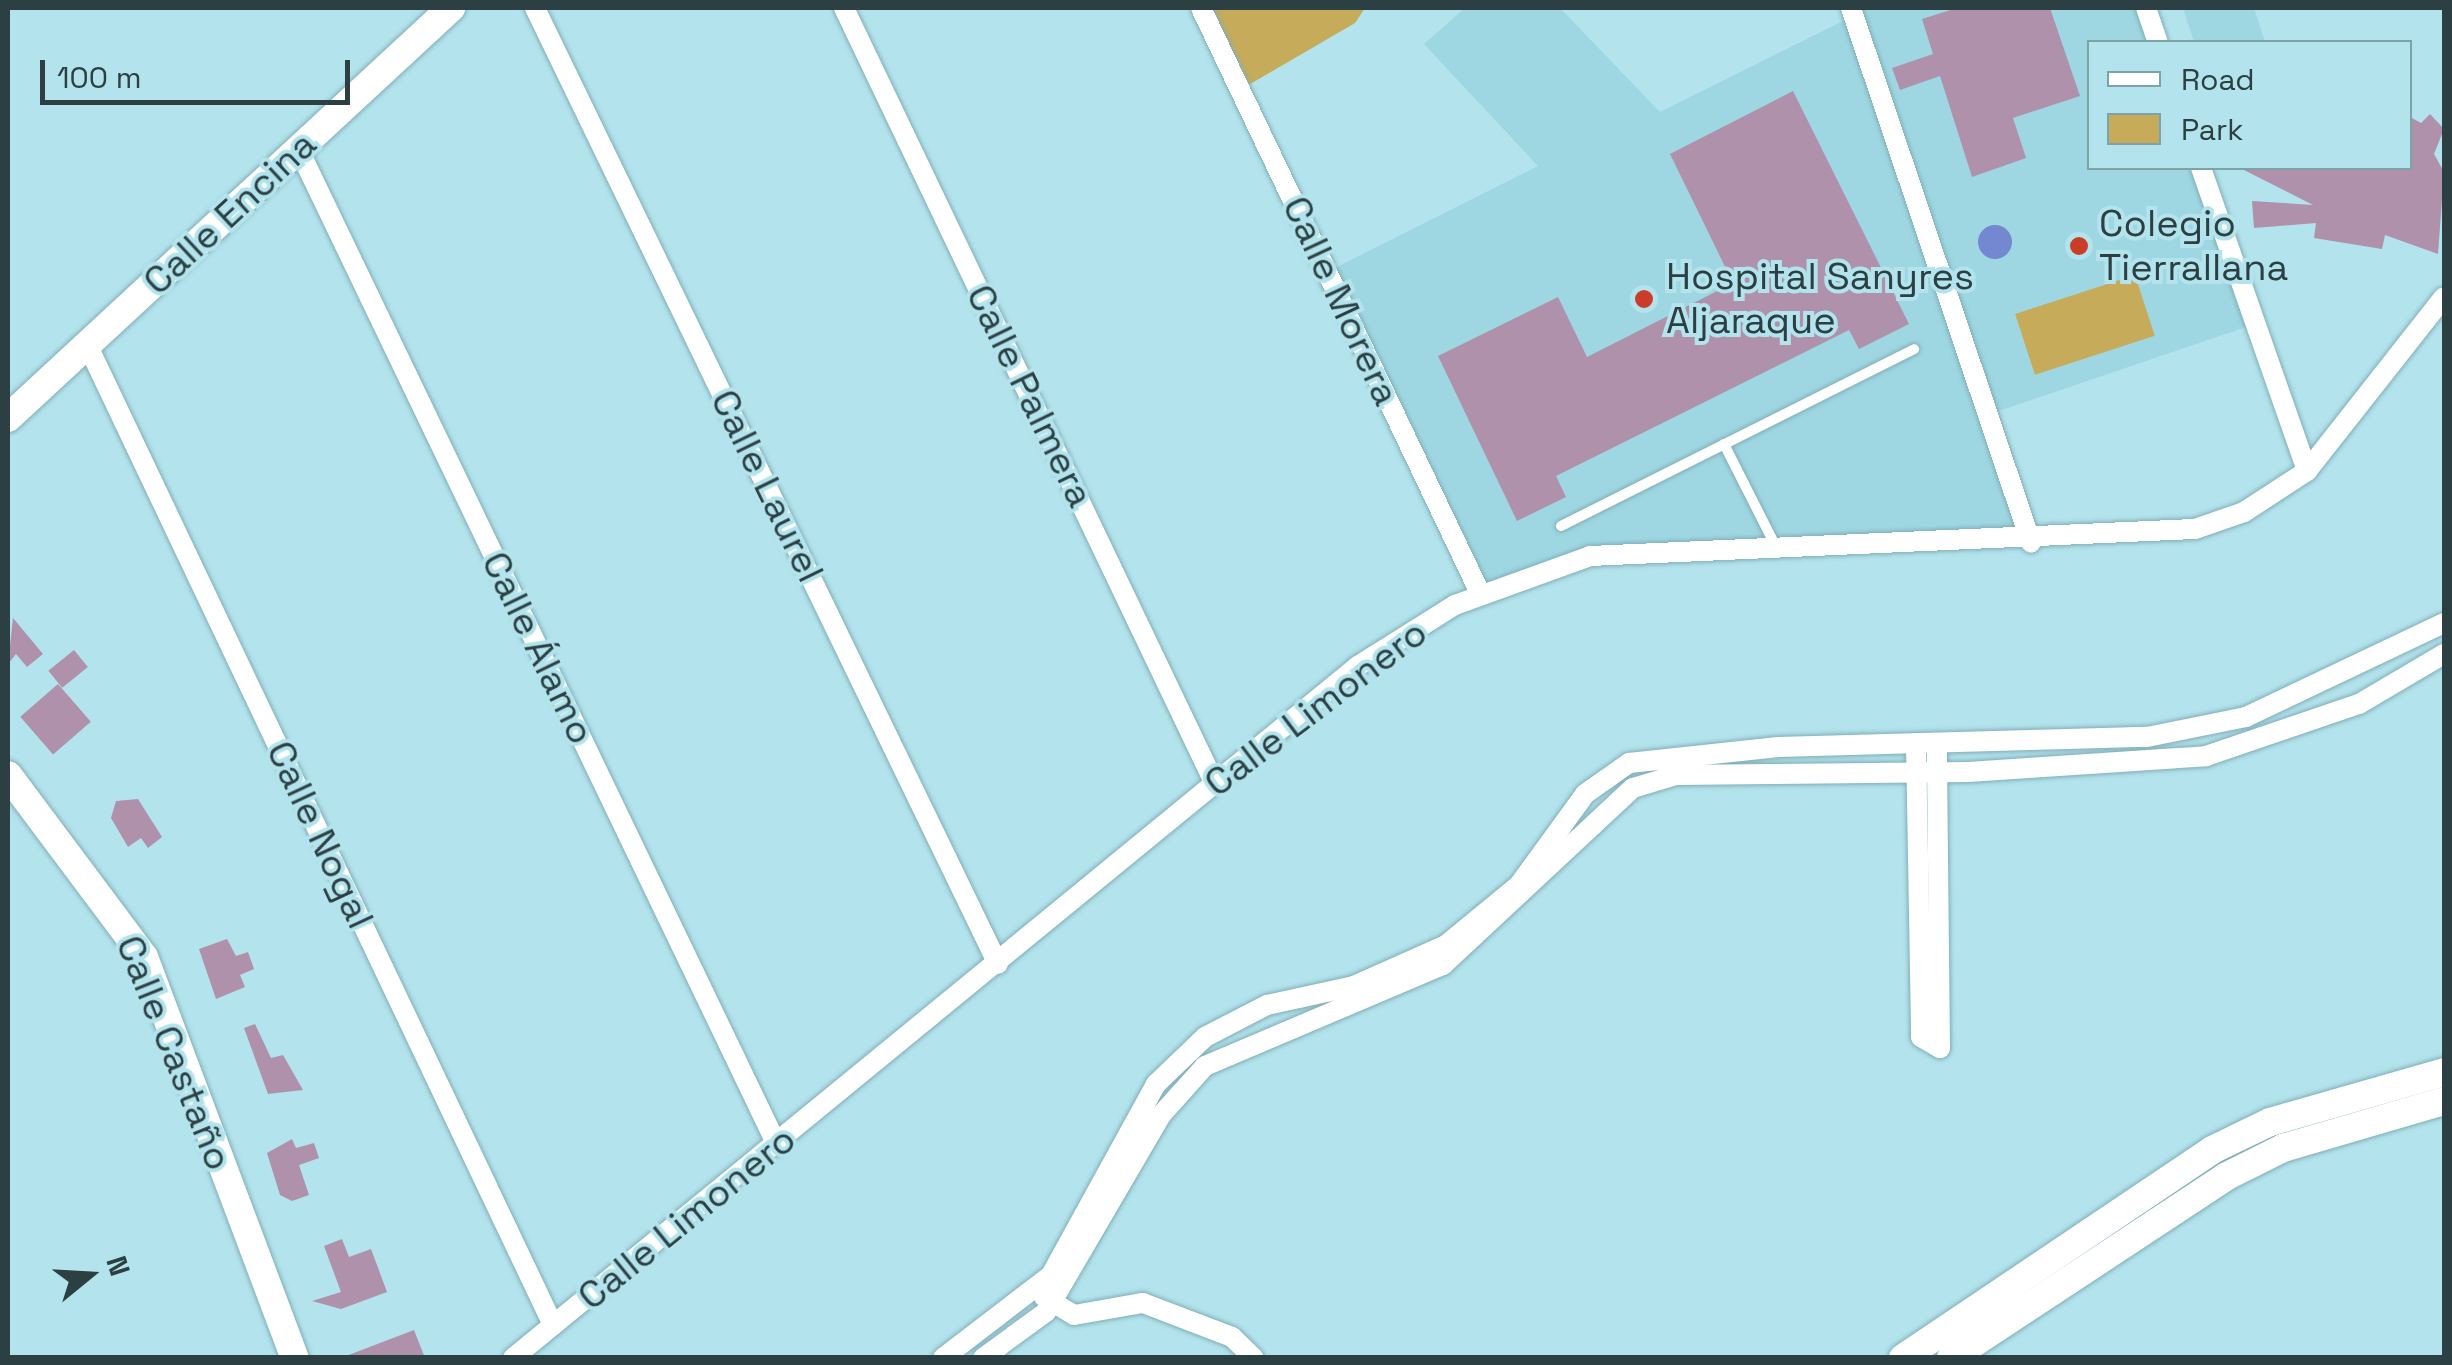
<!DOCTYPE html>
<html>
<head>
<meta charset="utf-8">
<style>
  body { margin:0 }
  #map { position:relative; width:2452px; height:1365px; overflow:hidden; background:#b3e3ec; font-family:"Space Grotesk",sans-serif }
  div>[style] { position:absolute }
  .built>* { inset:0; background:#9ed7e2 }
  .green>* { inset:0; background:#c6ab5a; transform-origin:0 0 }
  .water>* { inset:0; background:#7488d1 }
  .round { border-radius:50% }
  .building>* { inset:0; background:#af91ab; transform-origin:0 0 }
  .roads { filter:drop-shadow(0 0 2px #80aeb8) drop-shadow(0 0 2px #80aeb8) }
  .service>* { height:10px; margin:-5px; padding:0 5px; transform-origin:5px; border-radius:5px; background:#fff }
  .minor>* { height:20px; margin:-10px; padding:0 10px; transform-origin:10px; border-radius:10px; background:#fff }
  .tertiary>* { height:28px; margin:-14px; padding:0 14px; transform-origin:14px; border-radius:14px; background:#fff }
  .dots>* { width:28px; height:28px; translate:-50% -50%; box-sizing:border-box; border:5px solid #b3e3ec; border-radius:50% }
  span { translate:-50% -50%; white-space:nowrap; text-align:center; line-height:1.15; -webkit-text-stroke:8px #b3e3ec; paint-order:stroke }
  .street-label { font-size:38px; color:#2c4043 }
  .poi-label { font-size:38px; color:#2c4043 }
  .left { translate:0 -50%; text-align:left }
  .frame { position:absolute; inset:0; border:10px solid #2c4043; pointer-events:none }
  .legend { position:absolute; left:2087px; top:40px; width:325px; height:130px; box-sizing:border-box; background:#b3e3ec; border:2px solid #7da2a8; margin:0; padding:12px 18px; list-style:none; font-size:30px; color:#2c4043 }
  .legend li { display:flex; align-items:center; gap:20px; height:50px }
  .legend b { width:50px; border:2px solid #7da2a8 }
  .north { position:absolute; left:40px; top:1225px; width:100px; height:100px; -webkit-text-stroke:8px #b3e3ec; paint-order:stroke; rotate:72deg; font-size:28px; font-weight:700; line-height:40px; text-align:center; color:#2c4043 }
  .north::after { content:''; display:block; margin:auto; width:35px; height:45px; background:#2c4043; clip-path:polygon(50% 0,100% 100%,50% 72%,0 100%) }
  .scale { position:absolute; left:40px; top:60px; width:310px; height:45px; box-sizing:border-box; border:5px solid #2c4043; border-top:0; padding-left:12px; font-size:30px; line-height:35px; white-space:nowrap; color:#2c4043; -webkit-text-stroke:8px #b3e3ec; paint-order:stroke }
</style>
</head>
<body>
<div id="map">
  <div class="built">
    <i style="clip-path:polygon(1465px 8px,1560px 8px,1660px 112px,1853px 16px,1851px 8px,2146px 8px,2158px 42px,2090px 42px,2090px 168px,2201px 168px,2255px 324px,1987px 415px,2031px 543px,1590px 555px,1481px 595px,1327px 272px,1538px 166px,1424px 44px)"></i>
    <i style="clip-path:polygon(2183px 8px,2254px 8px,2265px 42px,2194px 42px)"></i>
  </div>
  <div class="green">
    <i style="clip-path:polygon(1201px 8px,1365px 8px,1355px 23px,1240px 90px)"></i>
    <i style="left:2135px;top:275px;width:64px;height:126px;rotate:72deg"></i>
  </div>
  <div class="water">
    <i class="round" style="left:1978px;top:225px;width:34px;height:34px"></i>
  </div>
  <div class="building">
    <i style="clip-path:polygon(1957px 8px,2050px 8px,2080px 96px,2013px 118px,2026px 158px,1972px 177px,1940px 76px,1900px 90px,1892px 68px,1933px 54px,1922px 19px)"></i>
    <i style="clip-path:polygon(1793px 91px,1909px 324px,1859px 349px,1849px 330px,1556px 476px,1566px 497px,1517px 521px,1438px 356px,1558px 297px,1587px 357px,1733px 283px,1670px 154px)"></i>
    <i style="clip-path:polygon(2430px 114px,2444px 129px,2434px 154px,2444px 172px,2438px 254px,2385px 235px,2382px 249px,2314px 238px,2316px 223px,2254px 228px,2252px 201px,2313px 205px,2240px 168px,2410px 168px,2410px 117px,2421px 123px)"></i>
    <i style="clip-path:polygon(13px 618px,43px 654px,27px 667px,16px 654px,8px 664px)"></i>
    <i style="left:74px;top:650px;width:22px;height:33px;rotate:51deg"></i>
    <i style="left:58px;top:684px;width:50px;height:50px;rotate:49deg"></i>
    <i style="clip-path:polygon(138px 799px,162px 837px,148px 848px,141px 838px,128px 847px,111px 818px,116px 801px)"></i>
    <i style="clip-path:polygon(227px 939px,236px 956px,248px 952px,254px 969px,240px 975px,245px 987px,216px 999px,199px 949px)"></i>
    <i style="clip-path:polygon(255px 1024px,271px 1058px,283px 1055px,303px 1090px,268px 1094px,244px 1028px)"></i>
    <i style="clip-path:polygon(292px 1139px,296px 1148px,314px 1143px,319px 1158px,299px 1165px,309px 1195px,292px 1201px,280px 1195px,267px 1153px)"></i>
    <i style="clip-path:polygon(342px 1239px,349px 1257px,371px 1249px,387px 1292px,341px 1309px,312px 1301px,341px 1292px,324px 1246px)"></i>
    <i style="clip-path:polygon(414px 1330px,425px 1358px,346px 1358px,346px 1356px)"></i>
  </div>
  <div class="roads">
    <div class="service">
      <i style="left:1724px;top:444px;width:113px;rotate:63.2deg"></i>
      <i style="left:1561px;top:526px;width:395px;rotate:-26.6deg"></i>
    </div>
    <div class="minor">
      <i style="left:535px;top:8px;width:1062px;rotate:64.16deg"></i>
      <i style="left:844px;top:8px;width:860px;rotate:64.45deg"></i>
      <i style="left:1201px;top:8px;width:650px;rotate:64.5deg"></i>
      <i style="left:1851px;top:8px;width:564px;rotate:71.4deg"></i>
      <i style="left:2146px;top:8px;width:36px;rotate:71deg"></i>
      <i style="left:299px;top:150px;width:1104px;rotate:64.34deg"></i>
      <i style="left:2201px;top:168px;width:321px;rotate:70.7deg"></i>
      <i style="left:87px;top:344px;width:1086px;rotate:64.59deg"></i>
      <i style="left:1916px;top:743px;width:294px;rotate:89deg"></i>
      <i style="left:1921px;top:1037px;width:22px;rotate:30deg"></i>
      <i style="left:1940px;top:1048px;width:305px;rotate:-90.6deg"></i>
      <i style="left:1044px;top:1297px;width:35px;rotate:31deg"></i>
      <i style="left:1074px;top:1315px;width:70px;rotate:-9.9deg"></i>
      <i style="left:1143px;top:1303px;width:95px;rotate:20.9deg"></i>
      <i style="left:1232px;top:1337px;width:30px;rotate:44deg"></i>
      <i style="left:513px;top:1358px;width:1092px;rotate:-39.32deg"></i>
      <i style="left:1358px;top:666px;width:115px;rotate:-32.2deg"></i>
      <i style="left:1455px;top:605px;width:144px;rotate:-19.9deg"></i>
      <i style="left:1590px;top:556px;width:606px;rotate:-2.56deg"></i>
      <i style="left:2195px;top:529px;width:52px;rotate:-19.1deg"></i>
      <i style="left:2244px;top:512px;width:75px;rotate:-33.1deg"></i>
      <i style="left:2307px;top:471px;width:221px;rotate:-51.8deg"></i>
      <i style="left:943px;top:1358px;width:136px;rotate:-37.5deg"></i>
      <i style="left:1051px;top:1275px;width:218px;rotate:-61.2deg"></i>
      <i style="left:1156px;top:1084px;width:68px;rotate:-43.8deg"></i>
      <i style="left:1205px;top:1037px;width:70px;rotate:-27.3deg"></i>
      <i style="left:1267px;top:1005px;width:89px;rotate:-12.3deg"></i>
      <i style="left:1354px;top:986px;width:101px;rotate:-24deg"></i>
      <i style="left:1446px;top:945px;width:94px;rotate:-39.4deg"></i>
      <i style="left:1519px;top:885px;width:112px;rotate:-54deg"></i>
      <i style="left:1585px;top:794px;width:54px;rotate:-35.2deg"></i>
      <i style="left:1629px;top:763px;width:150px;rotate:-6.1deg"></i>
      <i style="left:1778px;top:747px;width:369px;rotate:-1.6deg"></i>
      <i style="left:2147px;top:737px;width:101px;rotate:-11.4deg"></i>
      <i style="left:2246px;top:717px;width:219px;rotate:-25.4deg"></i>
      <i style="left:983px;top:1358px;width:78px;rotate:-36.1deg"></i>
      <i style="left:1046px;top:1312px;width:228px;rotate:-59.7deg"></i>
      <i style="left:1161px;top:1115px;width:66px;rotate:-48.1deg"></i>
      <i style="left:1205px;top:1066px;width:259px;rotate:-23deg"></i>
      <i style="left:1443px;top:965px;width:260px;rotate:-43deg"></i>
      <i style="left:1633px;top:788px;width:45px;rotate:-16.8deg"></i>
      <i style="left:1676px;top:775px;width:292px;rotate:-0.6deg"></i>
      <i style="left:1968px;top:772px;width:239px;rotate:-3.8deg"></i>
      <i style="left:2206px;top:756px;width:162px;rotate:-18.8deg"></i>
      <i style="left:2359px;top:704px;width:99px;rotate:-30.5deg"></i>
    </div>
    <div class="tertiary">
      <i style="left:8px;top:418px;width:604px;rotate:-42.78deg"></i>
      <i style="left:8px;top:775px;width:227px;rotate:53.2deg"></i>
      <i style="left:144px;top:957px;width:428px;rotate:69.4deg"></i>
      <i style="left:1903px;top:1358px;width:372px;rotate:-33.9deg"></i>
      <i style="left:2212px;top:1150px;width:64px;rotate:-25.8deg"></i>
      <i style="left:2270px;top:1122px;width:181px;rotate:-16deg"></i>
      <i style="left:1951px;top:1358px;width:328px;rotate:-33.4deg"></i>
      <i style="left:2225px;top:1177px;width:65px;rotate:-26.6deg"></i>
      <i style="left:2283px;top:1148px;width:168px;rotate:-16.3deg"></i>
    </div>
  </div>
  <div class="dots">
    <i style="left:2079px;top:246px;background:#ca3e29"></i>
    <i style="left:1644px;top:299px;background:#ca3e29"></i>
  </div>
  <div class="street-label">
    <span style="left:230px;top:213px;rotate:-43deg">Calle Encina</span>
    <span style="left:1341px;top:301px;rotate:65deg">Calle Morera</span>
    <span style="left:1030px;top:396px;rotate:64deg">Calle Palmera</span>
    <span style="left:767px;top:486px;rotate:64deg">Calle Laurel</span>
    <span style="left:538px;top:648px;rotate:64deg">Calle Álamo</span>
    <span style="left:1316px;top:708px;rotate:-37deg">Calle Limonero</span>
    <span style="left:320px;top:835px;rotate:65deg">Calle Nogal</span>
    <span style="left:174px;top:1053px;rotate:68deg">Calle Castaño</span>
    <span style="left:687px;top:1218px;rotate:-39deg">Calle Limonero</span>
  </div>
  <div class="poi-label">
    <span class="left" style="left:2099px;top:246px">Colegio<br>Tierrallana</span>
    <span class="left" style="left:1666px;top:299px">Hospital Sanyres<br>Aljaraque</span>
  </div>
  <div class="frame"></div>
  <ul class="legend">
  <li><b style="height:12px;background:#fff"></b>Road</li>
  <li><b style="height:28px;background:#c6ab5a"></b>Park</li>
  </ul>
  <div class="north">N</div>
  <div class="scale">100 m</div>
</div>
</body>
</html>
